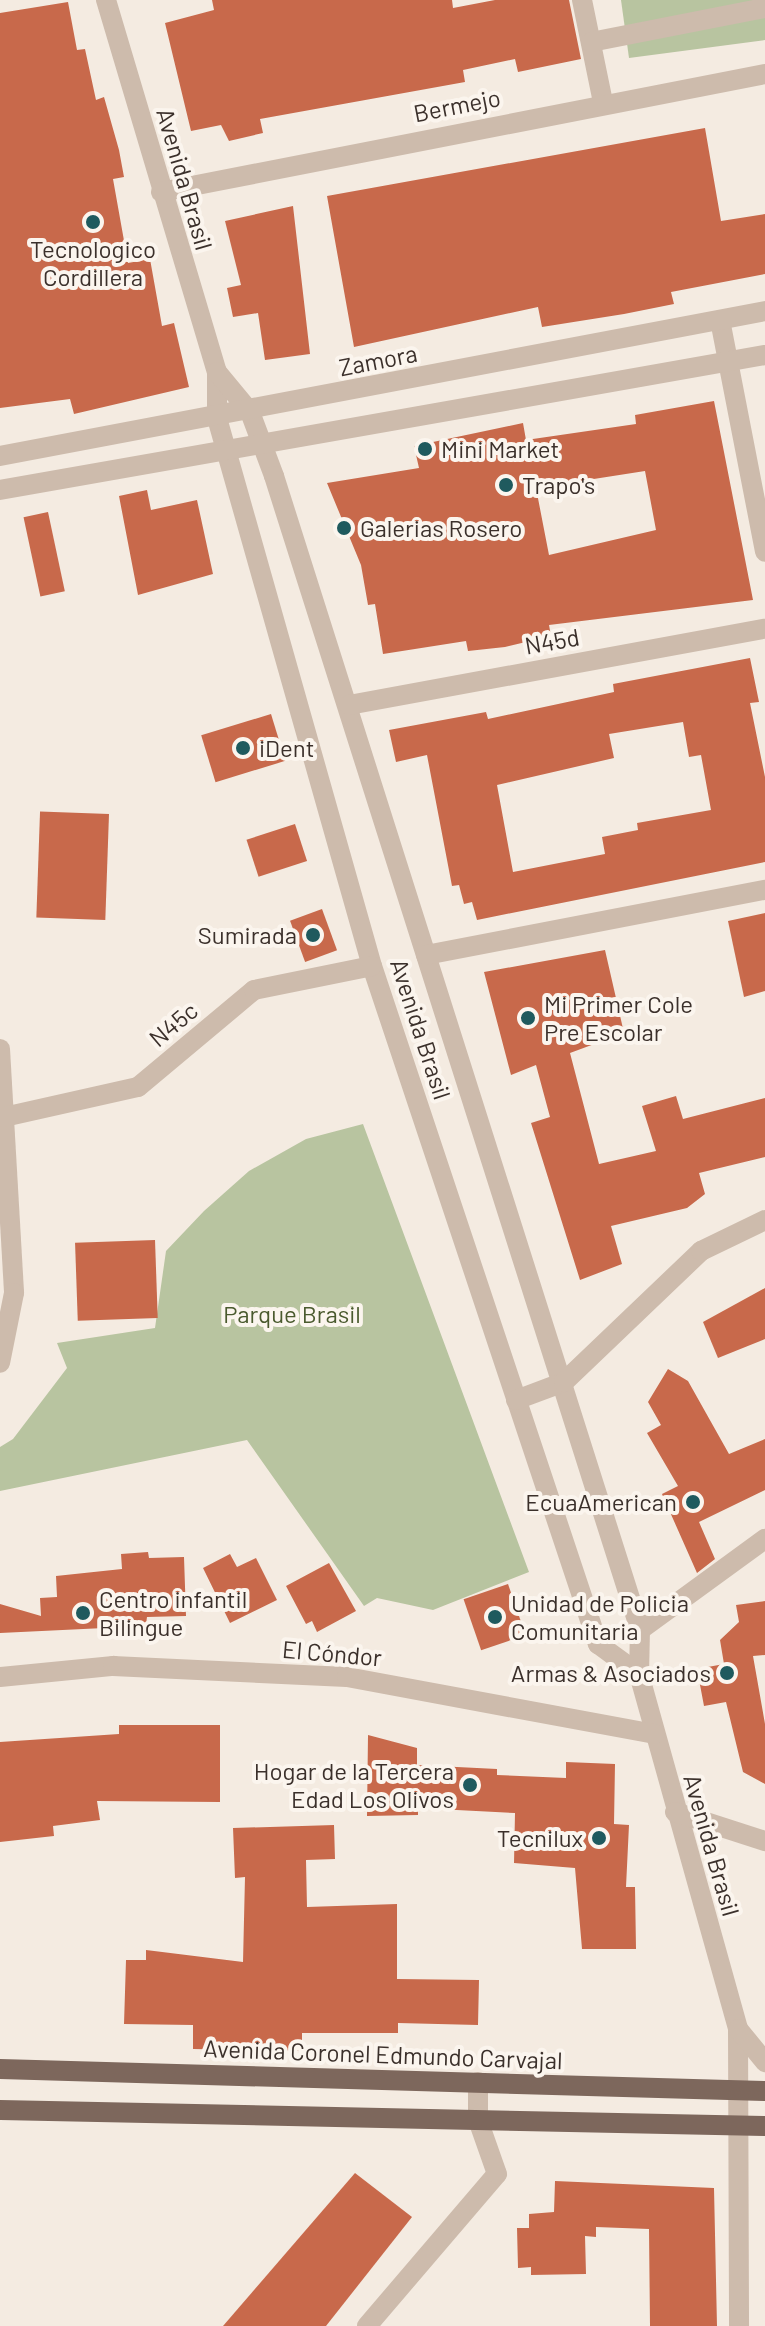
<!DOCTYPE html>
<html>
<head>
<meta charset="utf-8">
<style>
  body { margin:0 }
  #map { position:relative; width:765px; height:2326px; overflow:hidden; background:#f4ebe1; font-family:Barlow,sans-serif }
  div>[style] { position:absolute }
  .green>* { inset:0; background:#b8c4a0 }
  .building>* { inset:0; background:#c8694b; transform-origin:0 0 }
  .minor>* { height:20px; margin:-10px; padding:0 10px; transform-origin:10px; border-radius:10px; background:#cdbbac }
  .major>* { height:20px; margin:-10px; padding:0 10px; transform-origin:10px; border-radius:10px; background:#7d675c }
  .dots>* { width:22px; height:22px; translate:-50% -50%; box-sizing:border-box; border:4px solid #fbf5ee; border-radius:50% }
  span { translate:-50% -50%; white-space:nowrap; text-align:center; line-height:1.15; -webkit-text-stroke:8px #fbf5ee; paint-order:stroke }
  .street-label { font-size:24px; color:#3b302b }
  .poi-label { font-size:24px; color:#3b302b }
  .left { translate:0 -50%; text-align:left }
  .right { translate:-100% -50%; text-align:right }
  .park-label { font-size:24px; color:#4a5a2e }
</style>
</head>
<body>
<div id="map">
  <div class="green">
    <i style="clip-path:polygon(621px 0,765px 0,765px 40px,629px 58px)"></i>
    <i style="clip-path:polygon(363px 1124px,529px 1572px,433px 1610px,377px 1598px,364px 1606px,247px 1440px,0 1491px,0 1447px,13px 1439px,67px 1368px,57px 1343px,155px 1328px,166px 1251px,204px 1211px,249px 1171px,306px 1139px)"></i>
  </div>
  <div class="building">
    <i style="clip-path:polygon(212px 0,452px 0,453px 8px,495px 0,569px 0,581px 59px,518px 72px,515px 59px,463px 70px,465px 82px,260px 119px,263px 133px,229px 141px,221px 125px,191px 131px,165px 23px,214px 10px)"></i>
    <i style="clip-path:polygon(68px 2px,77px 50px,85px 49px,96px 100px,104px 97px,119px 150px,124px 177px,113px 179px,128px 263px,150px 259px,162px 326px,174px 323px,189px 387px,74px 414px,70px 399px,0 408px,0 13px)"></i>
    <i style="clip-path:polygon(705px 128px,721px 221px,765px 214px,765px 274px,671px 292px,674px 304px,624px 314px,542px 327px,538px 307px,354px 347px,327px 196px)"></i>
    <i style="clip-path:polygon(293px 206px,310px 354px,265px 360px,258px 313px,233px 317px,227px 288px,241px 285px,225px 221px)"></i>
    <i style="clip-path:polygon(evenodd,714px 401px,753px 600px,549px 625px,551px 636px,505px 647px,468px 651px,466px 641px,383px 654px,375px 604px,368px 605px,361px 565px,327px 483px,419px 468px,414px 446px,523px 423px,526px 440px,636px 424px,635px 415px,714px 401px,645px 471px,656px 530px,549px 555px,536px 488px,645px 471px)"></i>
    <i style="clip-path:polygon(147px 490px,151px 510px,197px 500px,213px 574px,138px 595px,119px 496px)"></i>
    <i style="left:48px;top:512px;width:81px;height:25px;rotate:78deg"></i>
    <i style="clip-path:polygon(evenodd,750px 658px,759px 702px,750px 703px,765px 777px,765px 862px,477px 920px,472px 902px,464px 904px,459px 885px,452px 886px,427px 755px,396px 762px,389px 730px,486px 712px,488px 719px,614px 692px,613px 684px,750px 658px,683px 722px,689px 757px,701px 755px,711px 810px,637px 823px,638px 830px,602px 837px,605px 854px,513px 872px,497px 785px,614px 758px,609px 734px,683px 722px)"></i>
    <i style="left:271px;top:714px;width:49px;height:73px;rotate:73deg"></i>
    <i style="left:109px;top:814px;width:106px;height:69px;rotate:92deg"></i>
    <i style="left:295px;top:824px;width:39px;height:51px;rotate:72deg"></i>
    <i style="left:322px;top:909px;width:44px;height:34px;rotate:70deg"></i>
    <i style="clip-path:polygon(765px 913px,765px 991px,744px 997px,728px 921px)"></i>
    <i style="clip-path:polygon(605px 950px,624px 1033px,570px 1053px,599px 1164px,656px 1151px,642px 1106px,676px 1096px,683px 1119px,765px 1098px,765px 1157px,699px 1173px,705px 1194px,687px 1208px,611px 1226px,622px 1264px,580px 1280px,531px 1123px,550px 1117px,536px 1065px,511px 1075px,484px 972px)"></i>
    <i style="left:155px;top:1240px;width:78px;height:80px;rotate:88deg"></i>
    <i style="clip-path:polygon(765px 1288px,765px 1339px,718px 1358px,703px 1322px)"></i>
    <i style="clip-path:polygon(668px 1369px,688px 1381px,729px 1454px,765px 1439px,765px 1490px,699px 1522px,715px 1559px,697px 1573px,662px 1494px,678px 1486px,647px 1433px,661px 1425px,648px 1402px)"></i>
    <i style="clip-path:polygon(148px 1552px,149px 1558px,184px 1557px,186px 1616px,147px 1617px,146px 1624px,125px 1627px,0 1633px,0 1604px,41px 1616px,40px 1598px,57px 1597px,56px 1576px,122px 1569px,121px 1554px)"></i>
    <i style="clip-path:polygon(230px 1554px,237px 1567px,256px 1558px,277px 1600px,230px 1623px,203px 1568px)"></i>
    <i style="clip-path:polygon(329px 1563px,356px 1611px,317px 1632px,312px 1621px,306px 1624px,286px 1586px)"></i>
    <i style="left:508px;top:1584px;width:54px;height:47px;rotate:71deg"></i>
    <i style="clip-path:polygon(765px 1601px,765px 1655px,753px 1656px,765px 1724px,765px 1784px,743px 1772px,726px 1702px,704px 1706px,697px 1669px,724px 1664px,720px 1640px,739px 1622px,736px 1605px)"></i>
    <i style="clip-path:polygon(119px 1725px,220px 1725px,220px 1802px,97px 1801px,100px 1820px,53px 1826px,54px 1836px,0 1842px,0 1742px,119px 1734px)"></i>
    <i style="clip-path:polygon(368px 1735px,417px 1748px,417px 1765px,497px 1769px,497px 1775px,566px 1778px,566px 1762px,615px 1764px,614px 1824px,629px 1825px,626px 1887px,635px 1887px,636px 1949px,582px 1949px,575px 1868px,514px 1863px,515px 1813px,418px 1808px,418px 1815px,367px 1816px)"></i>
    <i style="clip-path:polygon(334px 1825px,335px 1859px,306px 1860px,307px 1907px,397px 1904px,397px 1979px,479px 1980px,478px 2025px,398px 2023px,398px 2033px,302px 2033px,302px 2051px,193px 2049px,193px 2025px,124px 2024px,126px 1960px,146px 1960px,146px 1950px,243px 1962px,245px 1877px,235px 1878px,233px 1828px)"></i>
    <i style="clip-path:polygon(355px 2173px,412px 2217px,326px 2326px,223px 2326px)"></i>
    <i style="clip-path:polygon(555px 2181px,714px 2188px,717px 2326px,650px 2326px,649px 2229px,596px 2227px,596px 2237px,585px 2236px,586px 2274px,531px 2275px,531px 2267px,518px 2268px,517px 2228px,529px 2228px,529px 2214px,554px 2212px)"></i>
  </div>
  <div class="minor">
    <i style="left:106px;top:0;width:388px;rotate:73.4deg"></i>
    <i style="left:217px;top:372px;width:46px;rotate:90deg"></i>
    <i style="left:217px;top:418px;width:569px;rotate:74.21deg"></i>
    <i style="left:372px;top:966px;width:715px;rotate:71.57deg"></i>
    <i style="left:598px;top:1644px;width:51px;rotate:36.2deg"></i>
    <i style="left:582px;top:0;width:104px;rotate:78.4deg"></i>
    <i style="left:591px;top:42px;width:177px;rotate:-11.1deg"></i>
    <i style="left:161px;top:192px;width:615px;rotate:-11.05deg"></i>
    <i style="left:720px;top:320px;width:236px;rotate:79deg"></i>
    <i style="left:217px;top:372px;width:52px;rotate:50.5deg"></i>
    <i style="left:250px;top:412px;width:68px;rotate:69.4deg"></i>
    <i style="left:274px;top:476px;width:1211px;rotate:72.4deg"></i>
    <i style="left:640px;top:1630px;width:44px;rotate:91.3deg"></i>
    <i style="left:639px;top:1674px;width:369px;rotate:74.4deg"></i>
    <i style="left:738px;top:2029px;width:297px;rotate:89.8deg"></i>
    <i style="left:0;top:456px;width:779px;rotate:-10.73deg"></i>
    <i style="left:0;top:490px;width:777px;rotate:-10.01deg"></i>
    <i style="left:349px;top:705px;width:423px;rotate:-10.4deg"></i>
    <i style="left:426px;top:955px;width:345px;rotate:-10.9deg"></i>
    <i style="left:0;top:1049px;width:244px;rotate:86.7deg"></i>
    <i style="left:14px;top:1293px;width:71px;rotate:101.3deg"></i>
    <i style="left:4px;top:1117px;width:137px;rotate:-12.6deg"></i>
    <i style="left:138px;top:1087px;width:151px;rotate:-39.9deg"></i>
    <i style="left:254px;top:990px;width:120px;rotate:-11.5deg"></i>
    <i style="left:516px;top:1400px;width:51px;rotate:-20.6deg"></i>
    <i style="left:564px;top:1382px;width:190px;rotate:-43.7deg"></i>
    <i style="left:701px;top:1251px;width:71px;rotate:-25.8deg"></i>
    <i style="left:640px;top:1630px;width:155px;rotate:-36.1deg"></i>
    <i style="left:0;top:1677px;width:114px;rotate:-5.6deg"></i>
    <i style="left:113px;top:1666px;width:234px;rotate:2.7deg"></i>
    <i style="left:347px;top:1677px;width:313px;rotate:10.5deg"></i>
    <i style="left:675px;top:1812px;width:95px;rotate:17.9deg"></i>
    <i style="left:738px;top:2029px;width:43px;rotate:50.7deg"></i>
    <i style="left:367px;top:2326px;width:200px;rotate:-49.5deg"></i>
    <i style="left:497px;top:2174px;width:57px;rotate:-109.4deg"></i>
    <i style="left:478px;top:2120px;width:38px;rotate:-90deg"></i>
  </div>
  <div class="major">
    <i style="left:0;top:2069px;width:765px;rotate:1.65deg"></i>
    <i style="left:0;top:2110px;width:765px;rotate:1.2deg"></i>
  </div>
  <div class="dots">
    <i style="left:93px;top:222px;background:#1f5a5e"></i>
    <i style="left:425px;top:449px;background:#1f5a5e"></i>
    <i style="left:506px;top:485px;background:#1f5a5e"></i>
    <i style="left:344px;top:528px;background:#1f5a5e"></i>
    <i style="left:243px;top:748px;background:#1f5a5e"></i>
    <i style="left:313px;top:935px;background:#1f5a5e"></i>
    <i style="left:528px;top:1018px;background:#1f5a5e"></i>
    <i style="left:693px;top:1502px;background:#1f5a5e"></i>
    <i style="left:83px;top:1613px;background:#1f5a5e"></i>
    <i style="left:495px;top:1617px;background:#1f5a5e"></i>
    <i style="left:727px;top:1673px;background:#1f5a5e"></i>
    <i style="left:470px;top:1785px;background:#1f5a5e"></i>
    <i style="left:599px;top:1838px;background:#1f5a5e"></i>
  </div>
  <div class="street-label">
    <span style="left:457px;top:105px;rotate:-11deg">Bermejo</span>
    <span style="left:185px;top:179px;rotate:74deg">Avenida Brasil</span>
    <span style="left:378px;top:360px;rotate:-11deg">Zamora</span>
    <span style="left:552px;top:641px;rotate:-10deg">N45d</span>
    <span style="left:173px;top:1024px;rotate:-40deg">N45c</span>
    <span style="left:421px;top:1029px;rotate:72deg">Avenida Brasil</span>
    <span style="left:332px;top:1653px;rotate:5deg">El Cóndor</span>
    <span style="left:712px;top:1845px;rotate:74deg">Avenida Brasil</span>
    <span style="left:383px;top:2054px;rotate:2deg">Avenida Coronel Edmundo Carvajal</span>
  </div>
  <div class="poi-label">
    <span style="left:93px;top:263px">Tecnologico<br>Cordillera</span>
    <span class="left" style="left:441px;top:449px">Mini Market</span>
    <span class="left" style="left:522px;top:485px">Trapo's</span>
    <span class="left" style="left:360px;top:528px">Galerias Rosero</span>
    <span class="left" style="left:259px;top:748px">iDent</span>
    <span class="right" style="left:297px;top:935px">Sumirada</span>
    <span class="left" style="left:544px;top:1018px">Mi Primer Cole<br>Pre Escolar</span>
    <span class="right" style="left:677px;top:1502px">EcuaAmerican</span>
    <span class="left" style="left:99px;top:1613px">Centro infantil<br>Bilingue</span>
    <span class="left" style="left:511px;top:1617px">Unidad de Policia<br>Comunitaria</span>
    <span class="right" style="left:711px;top:1673px">Armas &amp; Asociados</span>
    <span class="right" style="left:454px;top:1785px">Hogar de la Tercera<br>Edad Los Olivos</span>
    <span class="right" style="left:583px;top:1838px">Tecnilux</span>
  </div>
  <div class="park-label">
    <span style="left:292px;top:1314px">Parque Brasil</span>
  </div>
</div>
</body>
</html>
